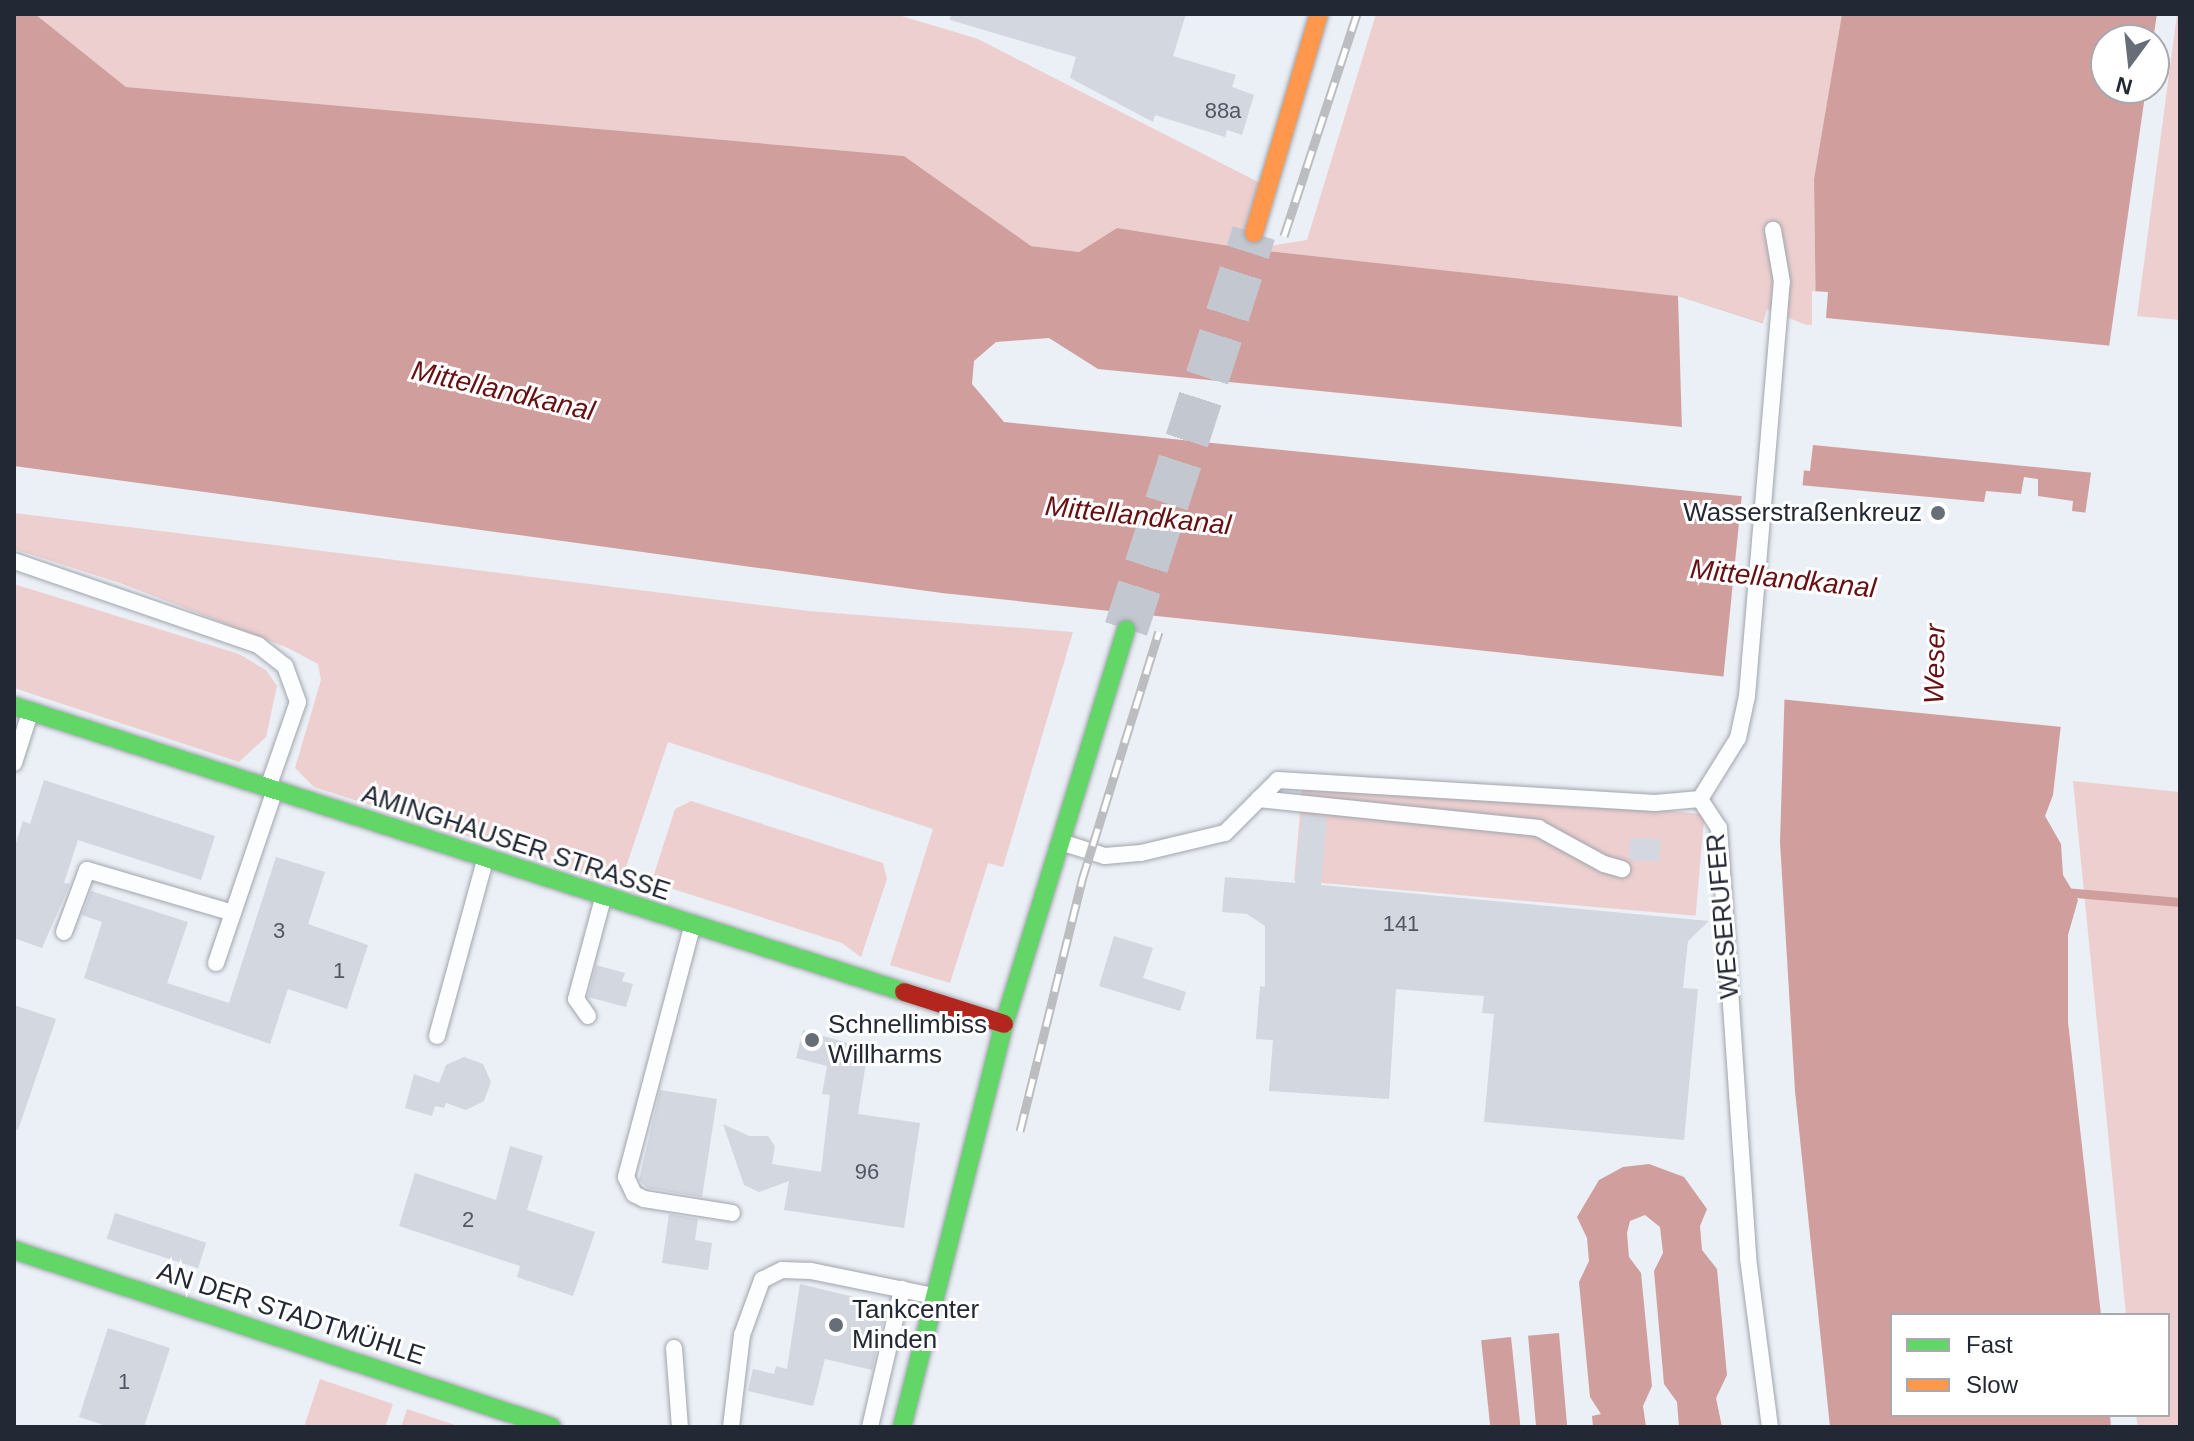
<!DOCTYPE html>
<html>
<head>
<meta charset="utf-8">
<style>
  body { margin:0 }
  #map { position:relative; width:2194px; height:1441px; overflow:hidden; background:#ebeff6; font-family:Helvetica,sans-serif }
  div>[style] { position:absolute }
  .green>* { inset:0; background:#edcfcf; transform-origin:0 0 }
  .water>* { inset:0; background:#d09e9c; transform-origin:0 0 }
  .pier>* { inset:0; background:#ebeff6 }
  .stream>* { height:9px; margin:-4.5px; padding:0 4.5px; transform-origin:4.5px; border-radius:4.5px; background:#d09e9c }
  .building>* { inset:0; background:#d2d7e0; transform-origin:0 0 }
  .secondary-tunnel>* { height:44px; margin-top:-22px; transform-origin:0; background:repeating-linear-gradient(90deg,#c3c7cf 0 44px,transparent 0 66px) }
  .roads { filter:drop-shadow(0 0 2px #a1a5ad) drop-shadow(0 0 2px #a1a5ad) }
  .lane>* { height:16px; margin:-8px; padding:0 8px; transform-origin:8px; border-radius:8px; background:#fcfdfe }
  .fast>* { height:18px; margin:-9px; padding:0 9px; transform-origin:9px; border-radius:9px; background:#63d668 }
  .slow>* { height:18px; margin:-9px; padding:0 9px; transform-origin:9px; border-radius:9px; background:#ff974d }
  .jam>* { height:18px; margin:-9px; padding:0 9px; transform-origin:9px; border-radius:9px; background:#b3261e }
  .rail>* { height:9px; margin-top:-4.5px; transform-origin:0; background:repeating-linear-gradient(90deg,#fff 0 18px,#bbbdc0 0 36px); box-sizing:border-box; border-block:2px solid #bbbdc0 }
  .dots>* { width:22px; height:22px; translate:-50% -50%; box-sizing:border-box; border:4px solid #fff; border-radius:50% }
  span { translate:-50% -50%; white-space:nowrap; text-align:center; line-height:1.15; -webkit-text-stroke:6px #fff; paint-order:stroke }
  .number-label { font-size:22px; color:#525863 }
  .number-label span { -webkit-text-stroke-width:0 }
  .poi-label { font-size:26px; color:#222834 }
  .right { translate:-100% -50%; text-align:right }
  .left { translate:0 -50%; text-align:left }
  .street-label { font-size:26px; color:#222834 }
  .water-label { font-size:28px; color:#680f12; font-style:italic }
  .frame { position:absolute; inset:0; border:16px solid #222834; pointer-events:none }
  .legend { position:absolute; left:1890px; top:1313px; width:280px; height:104px; box-sizing:border-box; background:#fff; border:2px solid #a7a9ae; margin:0; padding:10px 14px; list-style:none; font-size:24px; color:#222834 }
  .legend li { display:flex; align-items:center; gap:16px; height:40px }
  .legend b { width:40px; border:2px solid #a7a9ae }
  .north { position:absolute; left:2090px; top:24px; width:80px; height:80px; box-sizing:border-box; background:#fff; border:2px solid #a7a9ae; border-radius:50%; rotate:195deg; font-size:22px; font-weight:700; line-height:32px; text-align:center; color:#222834 }
  .north::after { content:''; display:block; margin:auto; width:28px; height:36px; background:#686e78; clip-path:polygon(50% 0,100% 100%,50% 72%,0 100%) }
</style>
</head>
<body>
<div id="map">
  <div class="green">
    <i style="clip-path:polygon(35px 14px,895px 14px,978px 39px,1268px 187px,1250px 249px,1307px 240px,1376px 14px,1842px 14px,1814px 179px,1816px 329px,1767px 309px,1763px 323px,1678px 296px,1249px 249px,1117px 228px,1079px 252px,1031px 246px,904px 156px,126px 87px)"></i>
    <i style="clip-path:polygon(2177px 14px,2180px 14px,2180px 320px,2137px 316px)"></i>
    <i style="clip-path:polygon(14px 513px,809px 611px,1073px 632px,1003px 867px,988px 863px,950px 983px,890px 965px,933px 829px,668px 742px,620px 885px,314px 787px,295px 768px,321px 680px,318px 664px,288px 648px,120px 583px,14px 549px)"></i>
    <i style="clip-path:polygon(14px 584px,239px 654px,266px 670px,277px 686px,266px 737px,239px 762px,14px 688px)"></i>
    <i style="left:1303px;top:779px;width:403px;height:102px;rotate:5deg"></i>
    <i style="clip-path:polygon(2073px 781px,2180px 792px,2180px 1427px,2138px 1427px,2136px 1415px,2168px 1415px,2168px 1315px,2126px 1315px)"></i>
    <i style="clip-path:polygon(691px 801px,883px 863px,887px 879px,861px 957px,842px 943px,670px 888px,660px 894px,649px 890px,675px 809px)"></i>
    <i style="clip-path:polygon(320px 1379px,393px 1404px,385px 1427px,304px 1427px)"></i>
    <i style="clip-path:polygon(407px 1409px,461px 1427px,401px 1427px)"></i>
  </div>
  <div class="water">
    <i style="clip-path:polygon(evenodd,14px 14px,35px 14px,126px 87px,904px 156px,1031px 246px,1079px 252px,1117px 228px,1249px 249px,1678px 296px,1763px 323px,1816px 328px,1814px 179px,1842px 14px,2157px 14px,2153px 40px,2106px 40px,2106px 88px,2146px 88px,2083px 529px,2053px 795px,2045px 816px,2061px 844px,2063px 875px,2078px 900px,2068px 935px,2068px 1022px,2101px 1315px,1892px 1315px,1892px 1415px,2110px 1415px,2111px 1427px,1830px 1427px,1795px 1091px,1780px 842px,1785px 683px,942px 593px,14px 466px,14px 14px,1049px 338px,1098px 369px,1682px 427px,1744px 420px,1808px 427px,1801px 502px,1004px 422px,972px 384px,974px 361px,996px 342px,1049px 338px)"></i>
    <i style="clip-path:polygon(1649px 1164px,1684px 1177px,1707px 1209px,1700px 1226px,1702px 1250px,1717px 1269px,1727px 1375px,1716px 1398px,1722px 1427px,1679px 1427px,1677px 1402px,1664px 1384px,1654px 1271px,1663px 1253px,1660px 1227px,1645px 1215px,1630px 1221px,1627px 1233px,1629px 1257px,1641px 1273px,1652px 1386px,1643px 1406px,1646px 1427px,1593px 1427px,1592px 1416px,1601px 1414px,1590px 1397px,1579px 1282px,1589px 1261px,1587px 1238px,1577px 1217px,1599px 1180px,1623px 1167px)"></i>
    <i style="left:1559px;top:1333px;width:94px;height:31px;rotate:85deg"></i>
    <i style="left:1511px;top:1337px;width:90px;height:30px;rotate:84deg"></i>
  </div>
  <div class="pier">
    <i style="clip-path:polygon(1812px 291px,1828px 292px,1826px 318px,2113px 346px,2112px 355px,2180px 362px,2180px 468px,2097px 459px,2095px 473px,1813px 445px,1810px 471px,1800px 470px,1803px 430px,1744px 424px,1682px 431px,1678px 296px,1762px 323px,1812px 325px)"></i>
    <i style="clip-path:polygon(2024px 477px,2038px 479px,2038px 496px,2073px 501px,2072px 511px,2089px 513px,2087px 526px,2180px 535px,2180px 726px,2063px 714px,2062px 727px,1779px 699px,1781px 687px,1723px 681px,1742px 493px,1798px 498px,1799px 485px,1984px 502px,1986px 491px,2021px 494px)"></i>
  </div>
  <div class="stream">
    <i style="left:2064px;top:892px;width:116px;rotate:4.9deg"></i>
  </div>
  <div class="building">
    <i style="clip-path:polygon(951px 14px,1186px 14px,1173px 56px,1236px 75px,1232px 87px,1254px 95px,1242px 135px,1227px 130px,1225px 137px,1155px 115px,1153px 122px,1070px 78px,1076px 57px,950px 20px)"></i>
    <i style="clip-path:polygon(44px 780px,215px 836px,201px 880px,78px 840px,64px 883px,70px 884px,42px 948px,14px 938px,14px 849px,23px 821px,30px 824px)"></i>
    <i style="clip-path:polygon(1302px 815px,1327px 817px,1321px 885px,1709px 921px,1688px 941px,1683px 988px,1698px 989px,1684px 1140px,1484px 1122px,1494px 1014px,1482px 1013px,1484px 996px,1396px 989px,1389px 1099px,1269px 1091px,1273px 1040px,1256px 1039px,1260px 986px,1265px 987px,1265px 926px,1247px 914px,1222px 912px,1225px 877px,1295px 883px)"></i>
    <i style="left:1630px;top:838px;width:30px;height:22px;rotate:2deg"></i>
    <i style="clip-path:polygon(276px 857px,325px 872px,308px 924px,368px 945px,347px 1009px,288px 989px,270px 1044px,84px 978px,102px 922px,82px 915px,91px 891px,188px 922px,167px 983px,229px 1003px)"></i>
    <i style="clip-path:polygon(1114px 936px,1153px 948px,1143px 978px,1186px 992px,1180px 1011px,1099px 986px)"></i>
    <i style="clip-path:polygon(596px 965px,625px 973px,622px 981px,633px 984px,626px 1007px,588px 997px)"></i>
    <i style="clip-path:polygon(14px 1005px,56px 1019px,18px 1130px,14px 1129px)"></i>
    <i style="clip-path:polygon(803px 1030px,868px 1049px,858px 1114px,920px 1123px,904px 1228px,784px 1210px,789px 1181px,759px 1192px,744px 1185px,723px 1124px,749px 1136px,768px 1136px,775px 1146px,772px 1164px,821px 1172px,830px 1095px,822px 1094px,827px 1066px,796px 1058px)"></i>
    <i style="clip-path:polygon(464px 1057px,483px 1064px,491px 1082px,484px 1101px,466px 1110px,446px 1103px,444px 1108px,435px 1106px,432px 1116px,405px 1108px,414px 1074px,439px 1083px,446px 1065px)"></i>
    <i style="clip-path:polygon(660px 1090px,717px 1099px,702px 1197px,647px 1188px,639px 1180px)"></i>
    <i style="clip-path:polygon(510px 1146px,543px 1156px,527px 1210px,595px 1232px,573px 1296px,517px 1277px,520px 1266px,399px 1226px,415px 1173px,496px 1200px)"></i>
    <i style="left:115px;top:1213px;width:96px;height:27px;rotate:18deg"></i>
    <i style="clip-path:polygon(669px 1214px,698px 1219px,695px 1240px,712px 1243px,708px 1270px,662px 1263px)"></i>
    <i style="clip-path:polygon(800px 1284px,887px 1305px,872px 1370px,825px 1359px,813px 1406px,748px 1391px,753px 1369px,774px 1374px,776px 1366px,787px 1369px)"></i>
    <i style="clip-path:polygon(108px 1328px,170px 1348px,144px 1427px,109px 1427px,79px 1417px)"></i>
  </div>
  <div class="secondary-tunnel">
    <i style="left:1126px;top:629px;width:416px;rotate:-72.1deg"></i>
  </div>
  <div class="roads">
    <div class="lane">
      <i style="left:14px;top:561px;width:258px;rotate:19deg"></i>
      <i style="left:258px;top:645px;width:34px;rotate:38deg"></i>
      <i style="left:285px;top:666px;width:38px;rotate:70deg"></i>
      <i style="left:298px;top:702px;width:88px;rotate:109.3deg"></i>
      <i style="left:14px;top:763px;width:52px;rotate:-72.3deg"></i>
      <i style="left:1259px;top:799px;width:281px;rotate:5.9deg"></i>
      <i style="left:1538px;top:828px;width:75px;rotate:28.6deg"></i>
      <i style="left:1604px;top:864px;width:19px;rotate:16deg"></i>
      <i style="left:1700px;top:799px;width:35px;rotate:57deg"></i>
      <i style="left:1719px;top:828px;width:431px;rotate:86.1deg"></i>
      <i style="left:1748px;top:1258px;width:170px;rotate:82.6deg"></i>
      <i style="left:1700px;top:799px;width:72px;rotate:-58.1deg"></i>
      <i style="left:1738px;top:738px;width:43px;rotate:-77.9deg"></i>
      <i style="left:1747px;top:696px;width:415px;rotate:-85.2deg"></i>
      <i style="left:1782px;top:282px;width:53px;rotate:-99.8deg"></i>
      <i style="left:1064px;top:843px;width:43px;rotate:17.6deg"></i>
      <i style="left:1105px;top:856px;width:36px;rotate:-5deg"></i>
      <i style="left:1141px;top:853px;width:86px;rotate:-13.4deg"></i>
      <i style="left:1225px;top:833px;width:75px;rotate:-45deg"></i>
      <i style="left:1278px;top:780px;width:378px;rotate:3.5deg"></i>
      <i style="left:1655px;top:803px;width:45px;rotate:-5.1deg"></i>
      <i style="left:692px;top:927px;width:259px;rotate:104.8deg"></i>
      <i style="left:626px;top:1177px;width:19px;rotate:65deg"></i>
      <i style="left:634px;top:1194px;width:11px;rotate:27deg"></i>
      <i style="left:644px;top:1199px;width:89px;rotate:9deg"></i>
      <i style="left:64px;top:932px;width:66px;rotate:-69.6deg"></i>
      <i style="left:87px;top:870px;width:152px;rotate:16.4deg"></i>
      <i style="left:216px;top:963px;width:180px;rotate:-71.2deg"></i>
      <i style="left:588px;top:1016px;width:21px;rotate:-125deg"></i>
      <i style="left:576px;top:999px;width:105px;rotate:-75deg"></i>
      <i style="left:437px;top:1036px;width:182px;rotate:-74.7deg"></i>
      <i style="left:674px;top:1348px;width:79px;rotate:85.7deg"></i>
      <i style="left:731px;top:1427px;width:93px;rotate:-83.2deg"></i>
      <i style="left:742px;top:1335px;width:59px;rotate:-70deg"></i>
      <i style="left:762px;top:1280px;width:22px;rotate:-27deg"></i>
      <i style="left:782px;top:1270px;width:29px;rotate:2deg"></i>
      <i style="left:811px;top:1271px;width:126px;rotate:11.5deg"></i>
      <i style="left:870px;top:1427px;width:142px;rotate:-76.9deg"></i>
    </div>
    <div class="fast">
      <i style="left:14px;top:706px;width:935px;rotate:17.81deg"></i>
      <i style="left:14px;top:1250px;width:566px;rotate:18.21deg"></i>
      <i style="left:902px;top:1427px;width:416px;rotate:-75.8deg"></i>
      <i style="left:1004px;top:1024px;width:413px;rotate:-72.8deg"></i>
    </div>
    <div class="slow">
      <i style="left:1254px;top:233px;width:228px;rotate:-73.5deg"></i>
    </div>
    <div class="jam">
      <i style="left:904px;top:992px;width:105px;rotate:17.7deg"></i>
    </div>
  </div>
  <div class="rail">
    <i style="left:1284px;top:236px;width:234px;rotate:-71.8deg"></i>
    <i style="left:1020px;top:1131px;width:259px;rotate:-76.1deg"></i>
    <i style="left:1082px;top:880px;width:260px;rotate:-72.8deg"></i>
  </div>
  <div class="dots">
    <i style="left:1938px;top:513px;background:#686e78"></i>
    <i style="left:812px;top:1040px;background:#686e78"></i>
    <i style="left:836px;top:1325px;background:#686e78"></i>
  </div>
  <div class="number-label">
    <span style="left:1223px;top:111px">88a</span>
    <span style="left:1401px;top:924px">141</span>
    <span style="left:279px;top:931px">3</span>
    <span style="left:339px;top:971px">1</span>
    <span style="left:867px;top:1172px">96</span>
    <span style="left:468px;top:1220px">2</span>
    <span style="left:124px;top:1382px">1</span>
  </div>
  <div class="poi-label">
    <span class="right" style="left:1922px;top:513px">Wasserstraßenkreuz</span>
    <span class="left" style="left:828px;top:1040px">Schnellimbiss<br>Willharms</span>
    <span class="left" style="left:852px;top:1325px">Tankcenter<br>Minden</span>
  </div>
  <div class="street-label">
    <span style="left:516px;top:843px;rotate:18deg">AMINGHAUSER STRASSE</span>
    <span style="left:1723px;top:916px;rotate:-95deg">WESERUFER</span>
    <span style="left:291px;top:1314px;rotate:18deg">AN DER STADTMÜHLE</span>
  </div>
  <div class="water-label">
    <span style="left:503px;top:391px;rotate:13deg">Mittellandkanal</span>
    <span style="left:1138px;top:516px;rotate:6deg">Mittellandkanal</span>
    <span style="left:1783px;top:579px;rotate:6deg">Mittellandkanal</span>
    <span style="left:1935px;top:664px;rotate:-89deg">Weser</span>
  </div>
  <div class="frame"></div>
  <ul class="legend">
  <li><b style="height:10px;background:#63d668"></b>Fast</li>
  <li><b style="height:10px;background:#ff974d"></b>Slow</li>
  </ul>
  <div class="north">N</div>
</div>
</body>
</html>
